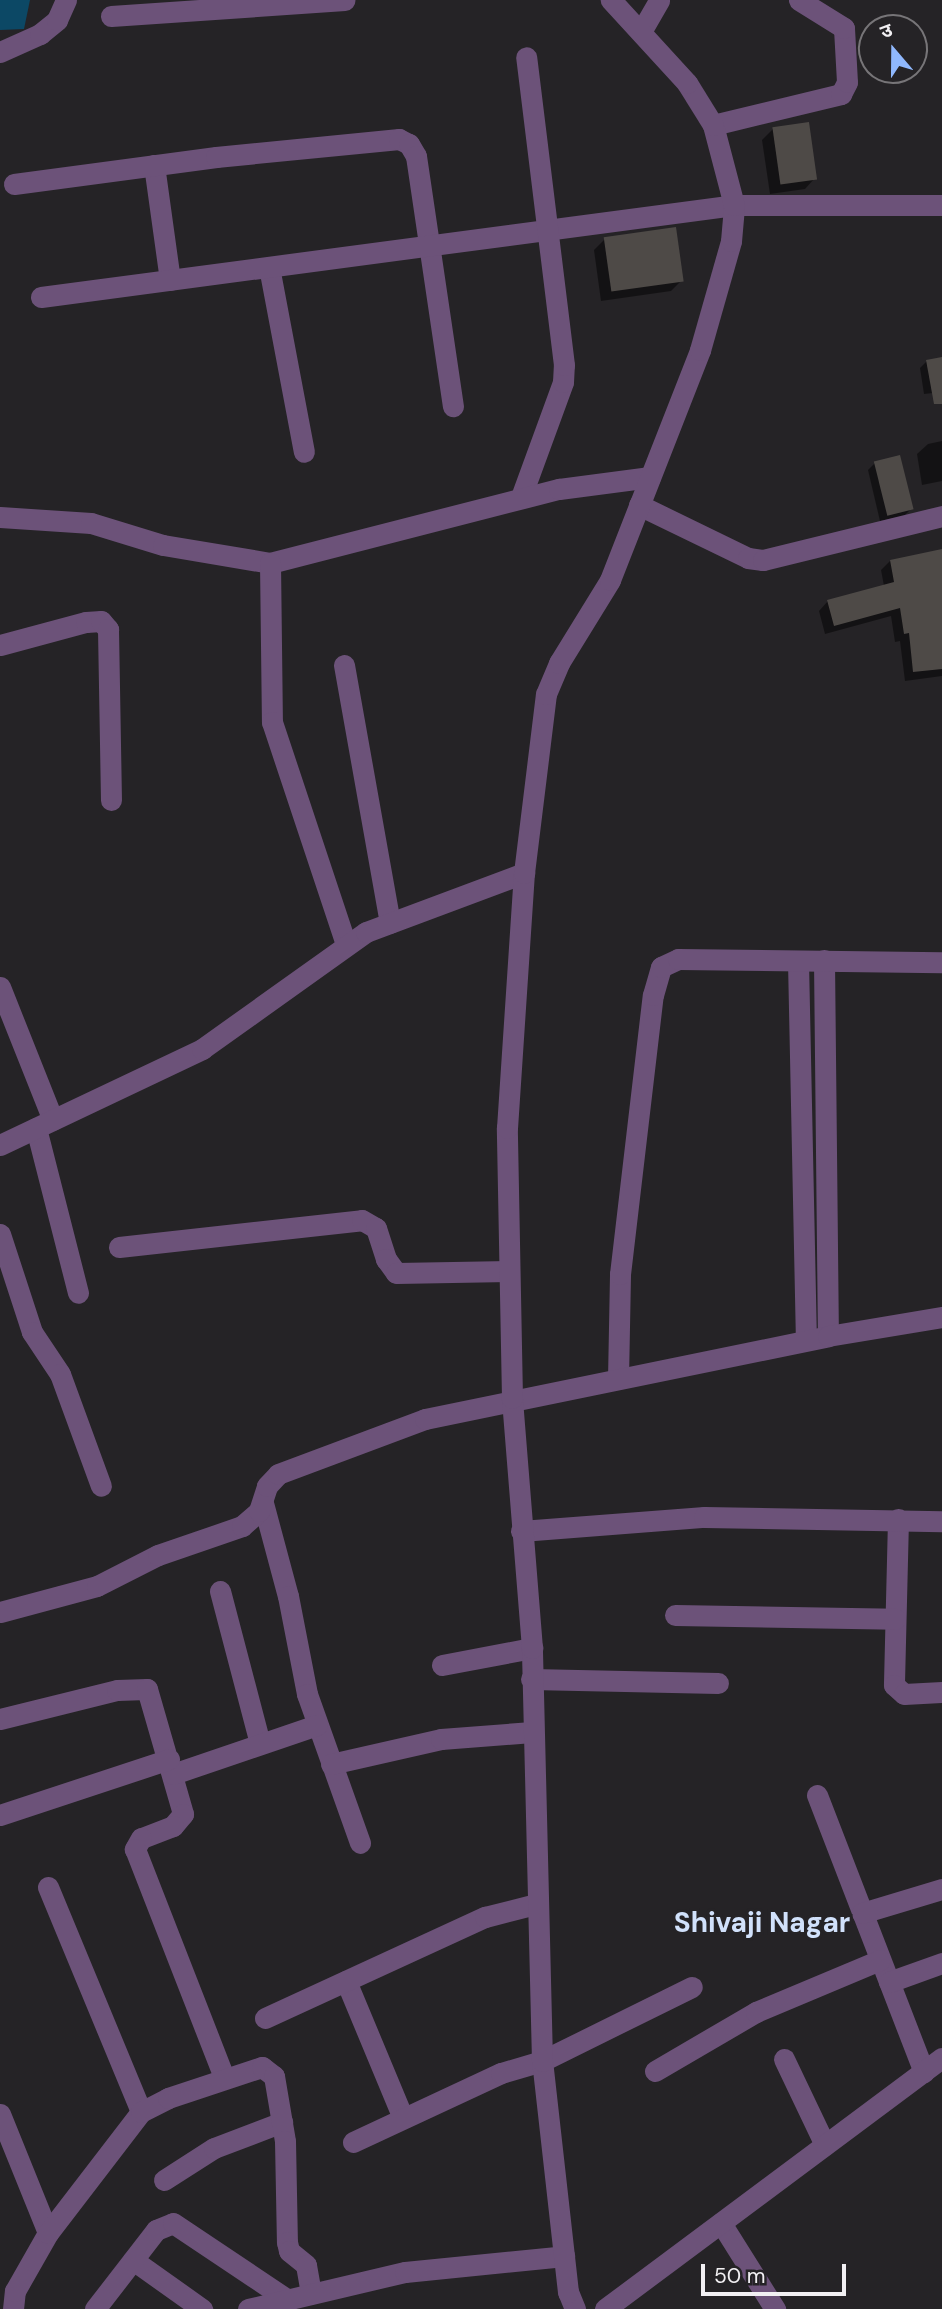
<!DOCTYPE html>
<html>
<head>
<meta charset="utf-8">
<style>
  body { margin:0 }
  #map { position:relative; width:942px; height:2309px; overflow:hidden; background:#252326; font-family:"DM Sans","Noto Sans Devanagari",sans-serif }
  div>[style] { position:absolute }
  .water>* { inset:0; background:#0c4865 }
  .shadow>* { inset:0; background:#0007 }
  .building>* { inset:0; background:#4e4a47; transform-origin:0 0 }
  .minor>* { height:21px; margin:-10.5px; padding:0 10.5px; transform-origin:10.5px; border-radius:10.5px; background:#6c5279 }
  span { translate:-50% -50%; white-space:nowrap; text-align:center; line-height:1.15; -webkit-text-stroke:6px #252326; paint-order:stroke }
  .district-label { font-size:28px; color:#d1e1fb; font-weight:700 }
  .north { position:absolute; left:858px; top:14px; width:70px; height:70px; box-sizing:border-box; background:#252326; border:2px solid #777578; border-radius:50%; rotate:340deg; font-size:19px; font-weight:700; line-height:28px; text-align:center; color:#f2f0f3 }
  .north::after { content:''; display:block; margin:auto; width:24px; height:32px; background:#90b8fd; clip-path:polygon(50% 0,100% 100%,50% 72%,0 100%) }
  .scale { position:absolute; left:701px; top:2264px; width:145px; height:32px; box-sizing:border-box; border:4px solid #f2f0f3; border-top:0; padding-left:9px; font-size:21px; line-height:24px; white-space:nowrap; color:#f2f0f3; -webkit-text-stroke:5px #252326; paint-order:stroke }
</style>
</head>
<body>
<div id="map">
  <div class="water">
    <i style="clip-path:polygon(0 0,30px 0,24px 29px,0 30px)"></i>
  </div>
  <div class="shadow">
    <i style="clip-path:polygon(773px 129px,815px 178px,805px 189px,770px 194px,762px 140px)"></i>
    <i style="clip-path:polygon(605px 239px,682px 280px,671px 291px,601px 301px,594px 250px)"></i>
    <i style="clip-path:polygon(942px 359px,942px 392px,924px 394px,920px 368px,927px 361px)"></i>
    <i style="clip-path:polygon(942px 441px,942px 481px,922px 485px,917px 454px,928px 444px)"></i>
    <i style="clip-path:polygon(875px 463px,911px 509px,904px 516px,880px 521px,868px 470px)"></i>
    <i style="clip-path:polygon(942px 551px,942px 676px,905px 681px,900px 641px,895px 642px,891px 616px,825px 634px,819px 611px,828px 601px,884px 586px,881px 570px,890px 561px)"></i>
  </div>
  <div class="building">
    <i style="left:809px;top:122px;width:58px;height:37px;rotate:82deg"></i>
    <i style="left:676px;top:227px;width:55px;height:73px;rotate:82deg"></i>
    <i style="clip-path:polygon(942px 357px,942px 404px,934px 404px,926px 360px)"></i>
    <i style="left:900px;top:455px;width:56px;height:27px;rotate:76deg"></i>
    <i style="clip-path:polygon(942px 549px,942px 669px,913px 672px,909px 633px,904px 634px,900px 608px,834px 626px,827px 600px,894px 582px,890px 560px)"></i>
  </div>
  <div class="minor">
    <i style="left:111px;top:16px;width:234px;rotate:-3.9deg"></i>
    <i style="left:642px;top:30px;width:34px;rotate:-60deg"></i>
    <i style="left:0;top:52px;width:44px;rotate:-24.2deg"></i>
    <i style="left:40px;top:34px;width:22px;rotate:-39deg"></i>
    <i style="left:57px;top:20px;width:22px;rotate:-66deg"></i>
    <i style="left:713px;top:125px;width:132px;rotate:-13.6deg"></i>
    <i style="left:841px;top:94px;width:13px;rotate:-63deg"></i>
    <i style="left:847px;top:82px;width:54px;rotate:-93.2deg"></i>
    <i style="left:844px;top:28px;width:53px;rotate:-148.1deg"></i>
    <i style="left:154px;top:165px;width:116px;rotate:82.1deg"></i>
    <i style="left:14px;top:184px;width:204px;rotate:-7.6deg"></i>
    <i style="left:216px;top:157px;width:184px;rotate:-5.6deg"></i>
    <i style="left:399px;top:139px;width:11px;rotate:27deg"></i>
    <i style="left:409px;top:144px;width:14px;rotate:60deg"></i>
    <i style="left:416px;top:156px;width:253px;rotate:81.6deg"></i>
    <i style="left:269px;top:267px;width:188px;rotate:79.3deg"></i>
    <i style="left:41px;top:297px;width:699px;rotate:-7.56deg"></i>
    <i style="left:734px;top:205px;width:208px"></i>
    <i style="left:521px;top:497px;width:122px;rotate:-69.9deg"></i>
    <i style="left:563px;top:382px;width:17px;rotate:-87deg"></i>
    <i style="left:564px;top:365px;width:310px;rotate:-97deg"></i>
    <i style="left:639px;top:505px;width:121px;rotate:25.9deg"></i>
    <i style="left:748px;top:558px;width:15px;rotate:8deg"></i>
    <i style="left:763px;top:560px;width:184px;rotate:-13.8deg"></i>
    <i style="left:0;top:517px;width:91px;rotate:3.8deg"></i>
    <i style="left:91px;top:523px;width:75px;rotate:17deg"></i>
    <i style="left:163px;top:545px;width:109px;rotate:9.5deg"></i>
    <i style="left:270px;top:563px;width:298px;rotate:-14.4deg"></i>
    <i style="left:559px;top:489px;width:92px;rotate:-7.5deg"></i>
    <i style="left:270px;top:563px;width:159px;rotate:89.3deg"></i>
    <i style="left:272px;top:722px;width:234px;rotate:71.6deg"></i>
    <i style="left:0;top:645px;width:89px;rotate:-15deg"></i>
    <i style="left:86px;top:622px;width:15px;rotate:-4deg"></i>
    <i style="left:101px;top:621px;width:11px;rotate:49deg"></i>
    <i style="left:108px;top:629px;width:171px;rotate:89deg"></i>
    <i style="left:344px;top:665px;width:262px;rotate:79.9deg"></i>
    <i style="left:824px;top:960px;width:376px;rotate:89.4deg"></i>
    <i style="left:798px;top:961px;width:379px;rotate:88.8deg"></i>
    <i style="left:0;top:987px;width:143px;rotate:68.3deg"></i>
    <i style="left:36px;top:1128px;width:170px;rotate:75.7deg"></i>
    <i style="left:0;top:1145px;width:224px;rotate:-25.4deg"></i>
    <i style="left:202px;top:1049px;width:201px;rotate:-35.5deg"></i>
    <i style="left:366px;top:932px;width:169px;rotate:-20.5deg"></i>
    <i style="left:0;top:1234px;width:103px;rotate:71.9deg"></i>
    <i style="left:32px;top:1332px;width:50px;rotate:56.3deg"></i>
    <i style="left:60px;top:1374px;width:119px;rotate:69.9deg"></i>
    <i style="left:119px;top:1247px;width:244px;rotate:-6.3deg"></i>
    <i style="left:362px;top:1220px;width:16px;rotate:30deg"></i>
    <i style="left:376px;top:1228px;width:33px;rotate:72deg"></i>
    <i style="left:386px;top:1259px;width:17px;rotate:54deg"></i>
    <i style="left:396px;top:1273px;width:113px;rotate:-1deg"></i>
    <i style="left:618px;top:1379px;width:105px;rotate:-88.9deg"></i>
    <i style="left:620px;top:1274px;width:281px;rotate:-83.3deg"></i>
    <i style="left:653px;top:995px;width:29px;rotate:-74deg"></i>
    <i style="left:661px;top:967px;width:19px;rotate:-25deg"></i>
    <i style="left:678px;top:959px;width:264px;rotate:0.7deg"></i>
    <i style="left:263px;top:1503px;width:96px;rotate:75deg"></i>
    <i style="left:288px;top:1596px;width:100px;rotate:79deg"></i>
    <i style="left:307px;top:1694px;width:158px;rotate:70.4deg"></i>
    <i style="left:898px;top:1519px;width:166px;rotate:91.4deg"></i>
    <i style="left:894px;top:1685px;width:13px;rotate:42deg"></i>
    <i style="left:904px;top:1694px;width:38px;rotate:-3deg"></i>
    <i style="left:521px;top:1531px;width:184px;rotate:-4.4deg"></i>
    <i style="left:704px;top:1517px;width:238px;rotate:1deg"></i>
    <i style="left:220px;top:1591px;width:158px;rotate:75.3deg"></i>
    <i style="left:0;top:1612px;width:100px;rotate:-15deg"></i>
    <i style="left:97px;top:1586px;width:68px;rotate:-26.9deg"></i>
    <i style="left:158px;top:1555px;width:89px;rotate:-19deg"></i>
    <i style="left:242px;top:1526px;width:23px;rotate:-41deg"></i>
    <i style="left:259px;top:1511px;width:26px;rotate:-72deg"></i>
    <i style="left:267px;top:1486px;width:16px;rotate:-47deg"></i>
    <i style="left:278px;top:1474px;width:157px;rotate:-20.5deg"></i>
    <i style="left:425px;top:1419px;width:411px;rotate:-11.6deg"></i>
    <i style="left:828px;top:1336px;width:116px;rotate:-9.5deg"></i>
    <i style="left:675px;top:1615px;width:220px;rotate:1deg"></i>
    <i style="left:442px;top:1665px;width:92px;rotate:-10.7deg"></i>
    <i style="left:531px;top:1679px;width:187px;rotate:1.2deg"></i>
    <i style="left:0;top:1719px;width:121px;rotate:-13.9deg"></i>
    <i style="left:117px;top:1690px;width:30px;rotate:-2deg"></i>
    <i style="left:147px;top:1689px;width:130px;rotate:73.9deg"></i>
    <i style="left:183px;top:1814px;width:16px;rotate:130deg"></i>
    <i style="left:173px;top:1826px;width:34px;rotate:159deg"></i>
    <i style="left:141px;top:1838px;width:13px;rotate:119deg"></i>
    <i style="left:135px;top:1849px;width:245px;rotate:68.7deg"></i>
    <i style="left:331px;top:1764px;width:113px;rotate:-12.8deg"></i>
    <i style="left:441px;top:1739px;width:91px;rotate:-4.4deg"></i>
    <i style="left:173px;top:1774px;width:152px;rotate:-18.8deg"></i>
    <i style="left:817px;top:1795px;width:297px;rotate:68.9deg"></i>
    <i style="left:0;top:1815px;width:178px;rotate:-18.3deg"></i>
    <i style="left:48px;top:1887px;width:243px;rotate:67.5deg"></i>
    <i style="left:862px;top:1913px;width:84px;rotate:-16.7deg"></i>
    <i style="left:346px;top:1981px;width:148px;rotate:67.4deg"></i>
    <i style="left:889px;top:1982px;width:56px;rotate:-19.7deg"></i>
    <i style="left:265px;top:2018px;width:242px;rotate:-24.7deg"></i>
    <i style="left:485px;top:1917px;width:53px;rotate:-14.3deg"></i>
    <i style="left:784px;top:2059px;width:95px;rotate:64.5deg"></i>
    <i style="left:655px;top:2071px;width:117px;rotate:-30.3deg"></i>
    <i style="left:756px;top:2012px;width:134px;rotate:-22.8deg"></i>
    <i style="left:0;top:2114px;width:128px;rotate:68deg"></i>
    <i style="left:353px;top:2142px;width:163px;rotate:-25deg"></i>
    <i style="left:501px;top:2073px;width:43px;rotate:-16.3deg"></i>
    <i style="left:542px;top:2061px;width:167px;rotate:-26.3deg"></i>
    <i style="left:164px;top:2180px;width:59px;rotate:-32.6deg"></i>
    <i style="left:214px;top:2148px;width:73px;rotate:-20.9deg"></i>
    <i style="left:721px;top:2223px;width:102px;rotate:57.9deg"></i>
    <i style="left:133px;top:2260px;width:85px;rotate:35.4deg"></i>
    <i style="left:13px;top:2309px;width:18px;rotate:-84deg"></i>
    <i style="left:15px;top:2291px;width:67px;rotate:-60.4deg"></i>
    <i style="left:48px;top:2233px;width:153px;rotate:-52.5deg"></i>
    <i style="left:141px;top:2112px;width:30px;rotate:-27deg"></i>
    <i style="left:168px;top:2098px;width:99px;rotate:-18.3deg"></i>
    <i style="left:262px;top:2067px;width:15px;rotate:37deg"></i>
    <i style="left:274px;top:2076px;width:66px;rotate:80.4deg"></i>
    <i style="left:285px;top:2141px;width:101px;rotate:88.9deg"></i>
    <i style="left:287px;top:2242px;width:9px;rotate:77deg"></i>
    <i style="left:289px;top:2251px;width:22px;rotate:39deg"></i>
    <i style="left:306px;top:2265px;width:29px;rotate:80deg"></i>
    <i style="left:95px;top:2309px;width:100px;rotate:-52.3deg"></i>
    <i style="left:156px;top:2230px;width:18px;rotate:-22deg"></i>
    <i style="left:173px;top:2223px;width:138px;rotate:33.8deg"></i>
    <i style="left:248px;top:2309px;width:161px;rotate:-13.3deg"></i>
    <i style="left:405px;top:2272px;width:160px;rotate:-5.7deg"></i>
    <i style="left:575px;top:2309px;width:18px;rotate:-112deg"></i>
    <i style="left:568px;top:2292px;width:232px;rotate:-96.4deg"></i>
    <i style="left:542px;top:2061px;width:413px;rotate:-91.4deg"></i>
    <i style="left:532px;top:1648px;width:251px;rotate:-94.6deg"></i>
    <i style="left:512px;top:1398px;width:270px;rotate:-91.1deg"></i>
    <i style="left:507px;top:1128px;width:256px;rotate:-86.2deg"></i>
    <i style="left:524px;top:873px;width:180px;rotate:-83deg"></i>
    <i style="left:546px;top:694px;width:34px;rotate:-67deg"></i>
    <i style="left:559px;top:663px;width:97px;rotate:-58.4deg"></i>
    <i style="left:610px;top:580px;width:247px;rotate:-68.6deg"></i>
    <i style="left:700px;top:350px;width:113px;rotate:-74.1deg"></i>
    <i style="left:731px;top:241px;width:36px;rotate:-85deg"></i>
    <i style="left:734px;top:205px;width:83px;rotate:-104.7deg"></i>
    <i style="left:713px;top:125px;width:49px;rotate:-121.8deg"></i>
    <i style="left:687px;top:83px;width:113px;rotate:-132.5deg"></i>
    <i style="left:605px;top:2309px;width:420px;rotate:-36.7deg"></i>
  </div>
  <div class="district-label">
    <span style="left:762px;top:1923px">Shivaji Nagar</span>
  </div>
  <div class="north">उ</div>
  <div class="scale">50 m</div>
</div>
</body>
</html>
